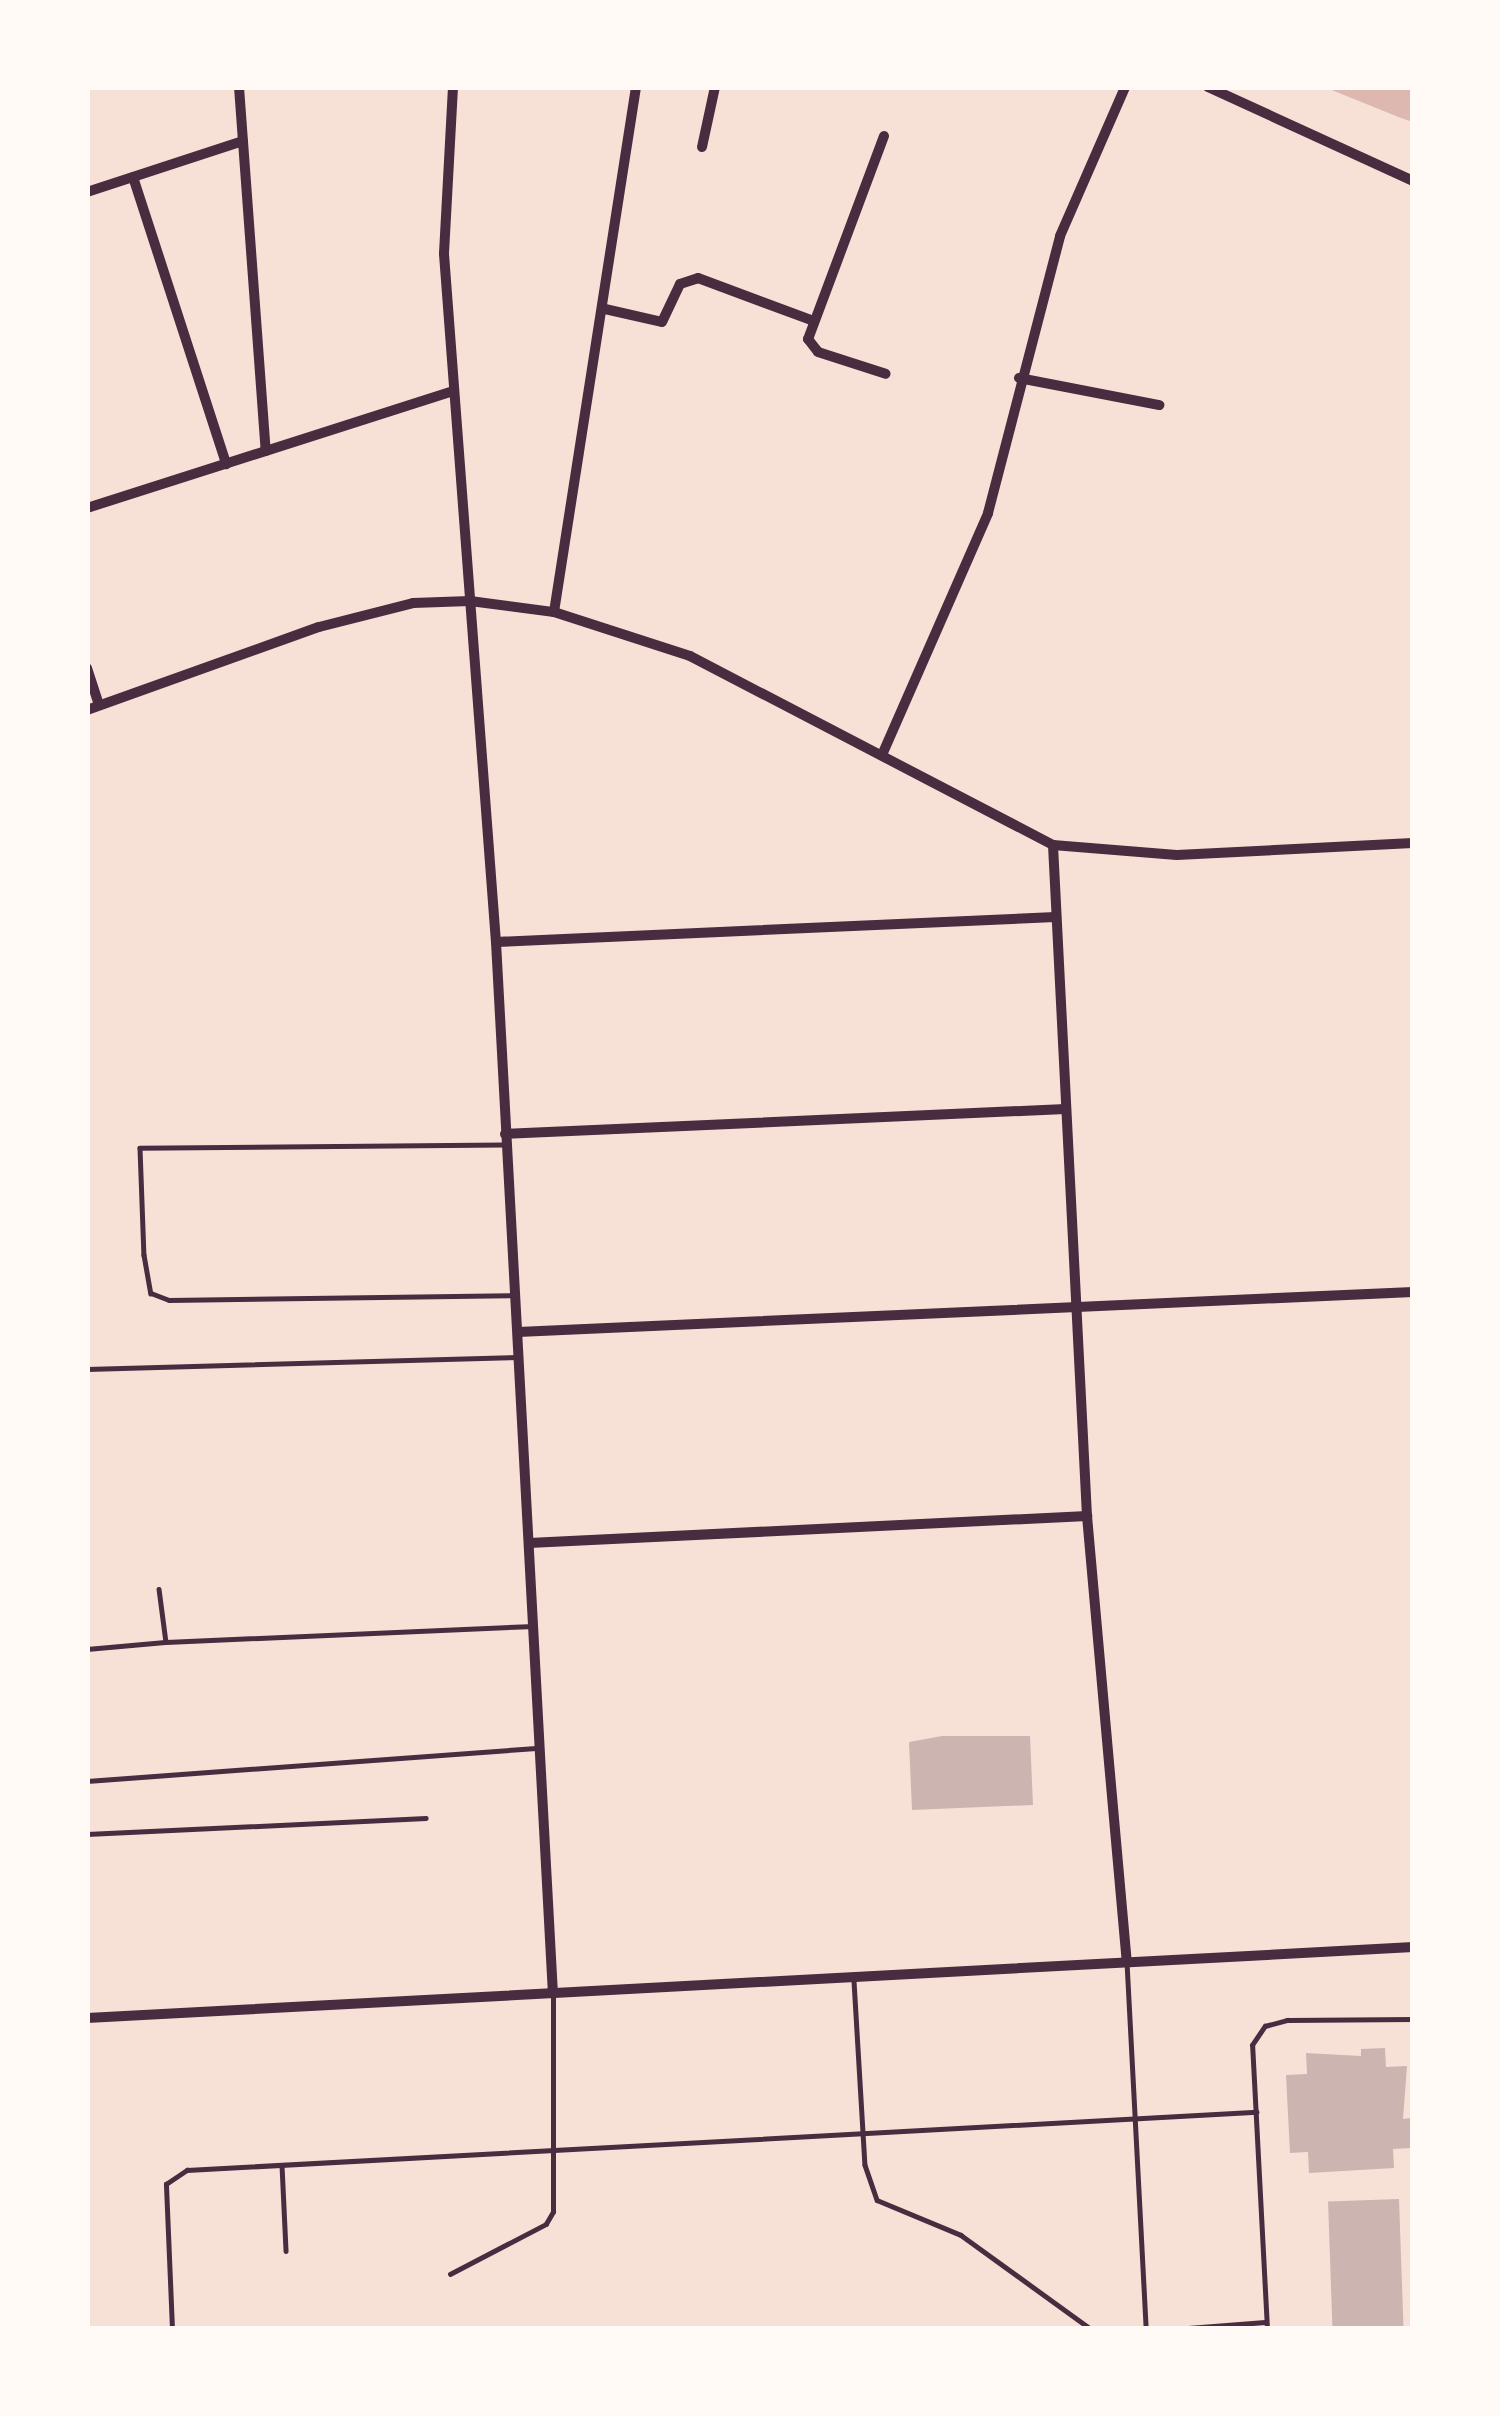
<!DOCTYPE html>
<html>
<head>
<meta charset="utf-8">
<style>
  body { margin:0 }
  #map { position:relative; width:1500px; height:2416px; overflow:hidden; background:#f7e1d7; font-family:"Space Grotesk",sans-serif }
  div>[style] { position:absolute }
  .water>* { inset:0; background:#dcb8b0 }
  .building>* { inset:0; background:#ccb4b1; transform-origin:0 0 }
  .service>* { height:4.5px; margin:-2.25px; padding:0 2.25px; transform-origin:2.25px; border-radius:2.25px; background:#4a2c40 }
  .minor>* { height:10px; margin:-5px; padding:0 5px; transform-origin:5px; border-radius:5px; background:#4a2c40 }
  span { translate:-50% -50%; white-space:nowrap; text-align:center; line-height:1.15; -webkit-text-stroke:12px #fffaf5; paint-order:stroke }
  .frame { position:absolute; inset:0; border:90px solid #fffaf5; pointer-events:none }
</style>
</head>
<body>
<div id="map">
  <div class="water">
    <i style="clip-path:polygon(1324px 87px,1413px 87px,1413px 122px,1401px 118px)"></i>
  </div>
  <div class="building">
    <i style="clip-path:polygon(942px 1736px,1030px 1736px,1033px 1805px,912px 1810px,909px 1742px)"></i>
    <i style="clip-path:polygon(1385px 2048px,1386px 2067px,1407px 2066px,1403px 2119px,1410px 2118px,1412px 2148px,1393px 2149px,1394px 2168px,1309px 2173px,1308px 2152px,1290px 2153px,1286px 2075px,1307px 2074px,1306px 2053px,1361px 2056px,1361px 2049px)"></i>
    <i style="left:1399px;top:2199px;width:130px;height:71px;rotate:88deg"></i>
  </div>
  <div class="service">
    <i style="left:504px;top:1145px;width:364px;rotate:179.5deg"></i>
    <i style="left:140px;top:1148px;width:107px;rotate:87.9deg"></i>
    <i style="left:144px;top:1255px;width:39px;rotate:80deg"></i>
    <i style="left:151px;top:1293px;width:19px;rotate:21deg"></i>
    <i style="left:169px;top:1300px;width:342px;rotate:-0.8deg"></i>
    <i style="left:87px;top:1369px;width:432px;rotate:-1.6deg"></i>
    <i style="left:159px;top:1589px;width:53px;rotate:82.5deg"></i>
    <i style="left:166px;top:1642px;width:368px;rotate:-2.5deg"></i>
    <i style="left:87px;top:1649px;width:78px;rotate:-5.1deg"></i>
    <i style="left:87px;top:1781px;width:450px;rotate:-4.2deg"></i>
    <i style="left:87px;top:1834px;width:339px;rotate:-2.7deg"></i>
    <i style="left:1127px;top:1962px;width:367px;rotate:87deg"></i>
    <i style="left:854px;top:1981px;width:184px;rotate:86.6deg"></i>
    <i style="left:865px;top:2165px;width:37px;rotate:71deg"></i>
    <i style="left:877px;top:2200px;width:91px;rotate:22.6deg"></i>
    <i style="left:961px;top:2235px;width:160px;rotate:35.9deg"></i>
    <i style="left:282px;top:2165px;width:86px;rotate:87.3deg"></i>
    <i style="left:450px;top:2274px;width:108px;rotate:-27.5deg"></i>
    <i style="left:546px;top:2224px;width:14px;rotate:-60deg"></i>
    <i style="left:553px;top:2212px;width:219px;rotate:-90deg"></i>
    <i style="left:172px;top:2329px;width:145px;rotate:-92.4deg"></i>
    <i style="left:166px;top:2184px;width:25px;rotate:-34deg"></i>
    <i style="left:187px;top:2170px;width:1071px;rotate:-3.11deg"></i>
    <i style="left:1175px;top:2329px;width:90px;rotate:-4.4deg"></i>
    <i style="left:1267px;top:2329px;width:284px;rotate:-93deg"></i>
    <i style="left:1252px;top:2045px;width:23px;rotate:-56deg"></i>
    <i style="left:1265px;top:2026px;width:23px;rotate:-15deg"></i>
    <i style="left:1287px;top:2020px;width:126px;rotate:-0.5deg"></i>
  </div>
  <div class="minor">
    <i style="left:239px;top:87px;width:365px;rotate:85.8deg"></i>
    <i style="left:453px;top:87px;width:167px;rotate:93.1deg"></i>
    <i style="left:444px;top:254px;width:690px;rotate:85.68deg"></i>
    <i style="left:496px;top:942px;width:1053px;rotate:86.9deg"></i>
    <i style="left:1208px;top:87px;width:226px;rotate:24.6deg"></i>
    <i style="left:884px;top:136px;width:217px;rotate:110.5deg"></i>
    <i style="left:808px;top:339px;width:16px;rotate:52deg"></i>
    <i style="left:818px;top:352px;width:71px;rotate:17.9deg"></i>
    <i style="left:702px;top:147px;width:61px;rotate:-77.8deg"></i>
    <i style="left:133px;top:177px;width:302px;rotate:72deg"></i>
    <i style="left:87px;top:192px;width:164px;rotate:-18.1deg"></i>
    <i style="left:605px;top:309px;width:58px;rotate:12.8deg"></i>
    <i style="left:662px;top:322px;width:42px;rotate:-64.7deg"></i>
    <i style="left:680px;top:284px;width:19px;rotate:-18deg"></i>
    <i style="left:698px;top:278px;width:121px;rotate:20.4deg"></i>
    <i style="left:1019px;top:378px;width:143px;rotate:10.9deg"></i>
    <i style="left:87px;top:508px;width:382px;rotate:-17.7deg"></i>
    <i style="left:554px;top:612px;width:531px;rotate:-81.12deg"></i>
    <i style="left:87px;top:668px;width:39px;rotate:72deg"></i>
    <i style="left:87px;top:710px;width:246px;rotate:-19.7deg"></i>
    <i style="left:319px;top:627px;width:97px;rotate:-14.3deg"></i>
    <i style="left:413px;top:603px;width:57px;rotate:-2deg"></i>
    <i style="left:470px;top:601px;width:85px;rotate:7.5deg"></i>
    <i style="left:554px;top:612px;width:143px;rotate:17.9deg"></i>
    <i style="left:690px;top:656px;width:409px;rotate:27.5deg"></i>
    <i style="left:1053px;top:845px;width:124px;rotate:4.6deg"></i>
    <i style="left:1177px;top:855px;width:236px;rotate:-2.9deg"></i>
    <i style="left:882px;top:755px;width:264px;rotate:-66.3deg"></i>
    <i style="left:988px;top:513px;width:286px;rotate:-75.4deg"></i>
    <i style="left:1060px;top:236px;width:163px;rotate:-66.4deg"></i>
    <i style="left:1053px;top:845px;width:672px;rotate:87.1deg"></i>
    <i style="left:1087px;top:1516px;width:448px;rotate:84.9deg"></i>
    <i style="left:496px;top:942px;width:560px;rotate:-2.56deg"></i>
    <i style="left:505px;top:1134px;width:561px;rotate:-2.56deg"></i>
    <i style="left:518px;top:1332px;width:896px;rotate:-2.56deg"></i>
    <i style="left:529px;top:1543px;width:559px;rotate:-2.77deg"></i>
    <i style="left:87px;top:2018px;width:1328px;rotate:-3.06deg"></i>
  </div>
  <div class="frame"></div>
</div>
</body>
</html>
